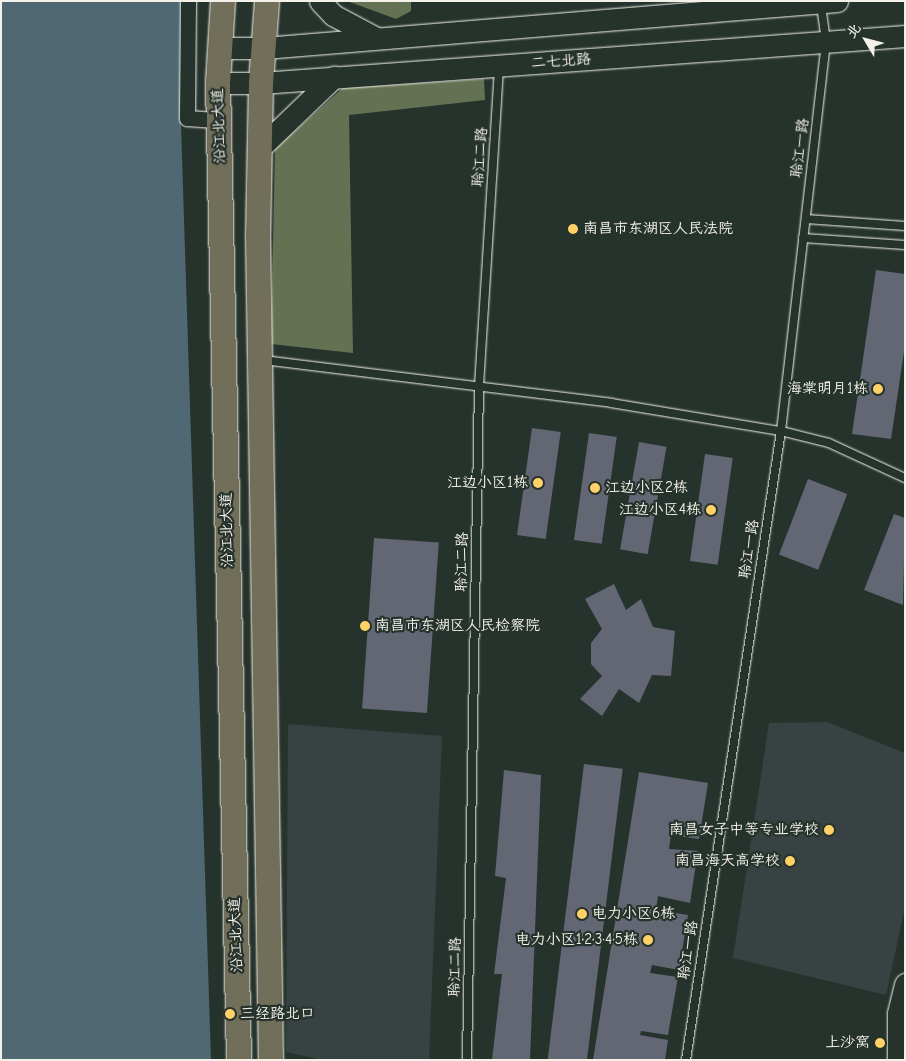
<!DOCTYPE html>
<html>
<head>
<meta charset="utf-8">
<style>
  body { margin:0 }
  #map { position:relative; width:906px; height:1061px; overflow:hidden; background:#26332d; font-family:"Comic Neue","LXGW WenKai TC",sans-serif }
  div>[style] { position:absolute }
  .built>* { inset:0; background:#384242 }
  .green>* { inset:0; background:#647253 }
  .water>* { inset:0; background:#4f6873 }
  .building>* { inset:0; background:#636673; transform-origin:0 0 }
  .roads { filter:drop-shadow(0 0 1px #f4f1e8) drop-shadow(0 0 1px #f4f1e8) }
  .service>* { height:8px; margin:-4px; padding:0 4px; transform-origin:4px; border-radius:4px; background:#26332d }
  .minor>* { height:15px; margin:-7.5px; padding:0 7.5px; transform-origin:7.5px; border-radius:7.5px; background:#26332d }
  .secondary>* { height:21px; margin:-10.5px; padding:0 10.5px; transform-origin:10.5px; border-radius:10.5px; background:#26332d }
  .primary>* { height:24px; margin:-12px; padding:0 12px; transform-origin:12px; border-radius:12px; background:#716e59 }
  .dots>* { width:14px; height:14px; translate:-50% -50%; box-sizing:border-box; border:2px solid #26332d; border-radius:50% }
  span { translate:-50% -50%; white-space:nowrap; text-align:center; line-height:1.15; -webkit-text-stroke:4.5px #26332d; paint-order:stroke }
  .street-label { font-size:15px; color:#f4f1e8 }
  .poi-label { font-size:15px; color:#f4f1e8 }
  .left { translate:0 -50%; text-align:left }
  .right { translate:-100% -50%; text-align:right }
  .frame { position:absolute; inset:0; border:2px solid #f4f1e8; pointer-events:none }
  .north { position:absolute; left:841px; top:15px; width:50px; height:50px; -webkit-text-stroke:4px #26332d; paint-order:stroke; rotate:307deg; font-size:14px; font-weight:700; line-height:20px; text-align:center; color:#f4f1e8 }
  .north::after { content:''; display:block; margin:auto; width:18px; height:22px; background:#f4f1e8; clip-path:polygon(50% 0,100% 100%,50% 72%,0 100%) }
</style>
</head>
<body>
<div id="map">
  <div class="built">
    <i style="clip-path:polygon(827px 722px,905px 753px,905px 907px,886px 995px,733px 958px,769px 723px)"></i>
    <i style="clip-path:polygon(288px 724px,442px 736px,429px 1060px,323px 1060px,286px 1052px)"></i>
  </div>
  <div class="green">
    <i style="clip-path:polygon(347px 1px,411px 1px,411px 11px,396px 19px)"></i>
    <i style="clip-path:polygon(484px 79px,485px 100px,349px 115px,353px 353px,271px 344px,275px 149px,343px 88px)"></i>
  </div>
  <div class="water">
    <i style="clip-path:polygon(1px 1px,182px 1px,181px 125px,211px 1060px,1px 1060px)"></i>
  </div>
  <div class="building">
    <i style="clip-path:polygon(876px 270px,905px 274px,905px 345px,891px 439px,852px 434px)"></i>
    <i style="left:532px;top:428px;width:29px;height:108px;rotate:8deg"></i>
    <i style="left:589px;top:433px;width:28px;height:108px;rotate:8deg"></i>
    <i style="left:639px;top:442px;width:28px;height:109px;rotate:10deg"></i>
    <i style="left:705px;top:454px;width:28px;height:108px;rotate:8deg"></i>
    <i style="left:808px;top:479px;width:42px;height:81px;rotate:21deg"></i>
    <i style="clip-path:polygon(894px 514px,905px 518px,903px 605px,864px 590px)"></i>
    <i style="left:374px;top:538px;width:65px;height:171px;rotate:4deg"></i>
    <i style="clip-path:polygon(614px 584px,626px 610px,641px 599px,653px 627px,675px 631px,671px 676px,652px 675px,639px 703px,619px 689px,602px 716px,580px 699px,602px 676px,591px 664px,591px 643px,602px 629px,585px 599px)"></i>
    <i style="left:584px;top:764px;width:39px;height:299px;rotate:7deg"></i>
    <i style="clip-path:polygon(504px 770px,541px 775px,530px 1060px,492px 1060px,502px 974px,494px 974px,506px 878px,495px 876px)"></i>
    <i style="clip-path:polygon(639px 772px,708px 783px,699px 839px,671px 835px,669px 849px,698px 851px,690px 903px,658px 896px,656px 910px,688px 915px,679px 970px,652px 965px,650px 973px,678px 977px,668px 1035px,641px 1031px,640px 1035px,668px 1040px,665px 1060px,593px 1060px)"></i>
  </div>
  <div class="roads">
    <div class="service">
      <i style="left:806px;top:219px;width:99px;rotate:4deg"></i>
      <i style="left:803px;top:238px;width:102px;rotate:3.9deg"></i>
      <i style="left:263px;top:360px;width:351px;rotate:7deg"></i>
      <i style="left:611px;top:403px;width:172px;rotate:9.4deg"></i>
      <i style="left:781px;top:431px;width:49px;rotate:14deg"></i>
      <i style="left:829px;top:443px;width:84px;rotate:24.7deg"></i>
      <i style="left:467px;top:1060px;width:674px;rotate:-88.98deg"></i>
      <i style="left:479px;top:386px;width:319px;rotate:-86.4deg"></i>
      <i style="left:686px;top:1060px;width:636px;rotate:-81.41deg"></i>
      <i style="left:781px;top:431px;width:393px;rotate:-83.4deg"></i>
      <i style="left:826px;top:41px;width:37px;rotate:-98deg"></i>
    </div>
    <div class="minor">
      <i style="left:188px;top:1px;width:117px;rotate:90.5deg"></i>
      <i style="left:187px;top:118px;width:32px;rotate:4deg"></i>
    </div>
    <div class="secondary">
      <i style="left:320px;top:1px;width:19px;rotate:47deg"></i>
      <i style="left:333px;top:15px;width:49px;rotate:28.1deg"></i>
      <i style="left:219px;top:48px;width:45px"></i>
      <i style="left:264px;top:48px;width:575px;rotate:-4.69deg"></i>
      <i style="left:218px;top:83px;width:43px"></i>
      <i style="left:261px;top:83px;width:646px;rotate:-4.17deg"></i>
      <i style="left:260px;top:148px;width:103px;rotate:-43.8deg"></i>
      <i style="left:898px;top:1060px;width:47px;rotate:-90deg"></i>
      <i style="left:898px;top:1013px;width:30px;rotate:-76deg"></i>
    </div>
    <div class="primary">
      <i style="left:223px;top:1px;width:82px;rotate:93.5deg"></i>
      <i style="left:218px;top:83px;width:977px;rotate:88.77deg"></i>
      <i style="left:267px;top:1px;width:82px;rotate:94.2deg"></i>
      <i style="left:261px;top:83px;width:151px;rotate:91.1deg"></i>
      <i style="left:258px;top:234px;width:826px;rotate:89.1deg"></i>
    </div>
  </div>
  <div class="dots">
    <i style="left:573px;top:229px;background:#ffd166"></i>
    <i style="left:878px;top:389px;background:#ffd166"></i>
    <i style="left:538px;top:483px;background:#ffd166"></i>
    <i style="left:595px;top:488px;background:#ffd166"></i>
    <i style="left:711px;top:510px;background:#ffd166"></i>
    <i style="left:365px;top:626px;background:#ffd166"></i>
    <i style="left:829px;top:830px;background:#ffd166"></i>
    <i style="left:790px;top:861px;background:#ffd166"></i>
    <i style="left:582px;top:914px;background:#ffd166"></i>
    <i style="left:648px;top:940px;background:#ffd166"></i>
    <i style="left:230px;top:1014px;background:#ffd166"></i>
    <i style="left:880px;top:1043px;background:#ffd166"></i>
  </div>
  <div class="street-label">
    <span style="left:561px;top:61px;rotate:-4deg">二七北路</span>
    <span style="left:219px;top:126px;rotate:-92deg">沿江北大道</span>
    <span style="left:800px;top:148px;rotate:-83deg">聆江一路</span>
    <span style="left:480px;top:157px;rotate:-86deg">聆江二路</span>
    <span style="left:227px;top:530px;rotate:-91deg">沿江北大道</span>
    <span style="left:749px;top:549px;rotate:-81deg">聆江一路</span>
    <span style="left:462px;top:562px;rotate:-89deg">聆江二路</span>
    <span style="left:236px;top:935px;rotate:-92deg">沿江北大道</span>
    <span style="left:688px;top:950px;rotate:-81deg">聆江一路</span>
    <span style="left:455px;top:967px;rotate:-89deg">聆江二路</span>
  </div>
  <div class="poi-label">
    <span class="left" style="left:583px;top:229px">南昌市东湖区人民法院</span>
    <span class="right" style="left:868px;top:389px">海棠明月1栋</span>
    <span class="right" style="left:528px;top:483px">江边小区1栋</span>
    <span class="left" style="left:605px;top:488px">江边小区2栋</span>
    <span class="right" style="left:701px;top:510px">江边小区4栋</span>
    <span class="left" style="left:375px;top:626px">南昌市东湖区人民检察院</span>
    <span class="right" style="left:819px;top:830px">南昌女子中等专业学校</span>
    <span class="right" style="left:780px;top:861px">南昌海天高学校</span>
    <span class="left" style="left:592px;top:914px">电力小区6栋</span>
    <span class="right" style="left:638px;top:940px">电力小区1·2·3·4·5栋</span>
    <span class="left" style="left:240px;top:1014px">三经路北口</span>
    <span class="right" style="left:870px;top:1043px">上沙窝</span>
  </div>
  <div class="frame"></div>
  <div class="north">北</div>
</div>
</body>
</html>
